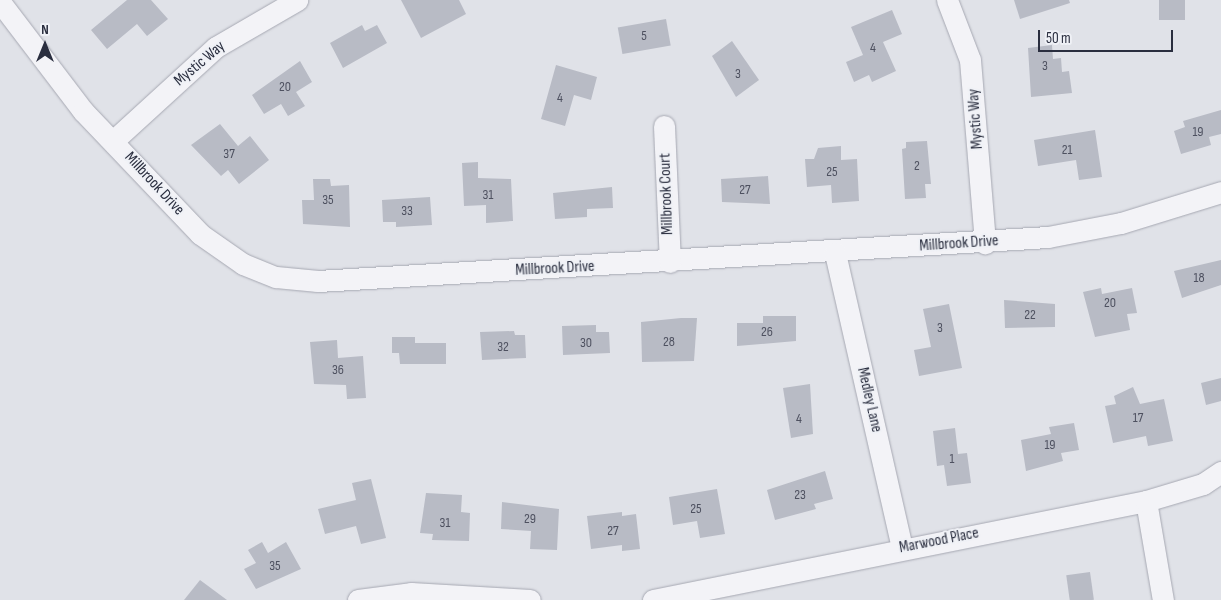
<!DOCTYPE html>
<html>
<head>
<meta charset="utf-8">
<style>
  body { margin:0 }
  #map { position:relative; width:1221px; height:600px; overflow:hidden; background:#e0e2e8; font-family:"Sofia Sans Condensed",sans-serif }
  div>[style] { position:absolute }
  .building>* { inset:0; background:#b8bbc5; transform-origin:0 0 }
  .roads { filter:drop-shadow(0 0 1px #a6a8b2) drop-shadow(0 0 1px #a6a8b2) }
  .minor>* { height:21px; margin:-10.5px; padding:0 10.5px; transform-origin:10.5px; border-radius:10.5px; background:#f3f3f7 }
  span { translate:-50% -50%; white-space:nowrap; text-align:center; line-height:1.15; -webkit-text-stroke:4px #eff1f6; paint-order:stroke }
  .number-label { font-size:14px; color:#4e5160 }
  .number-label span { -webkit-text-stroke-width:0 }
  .street-label { font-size:16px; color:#2a2e3f }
  .north { position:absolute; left:20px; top:20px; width:50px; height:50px; -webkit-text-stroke:4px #eff1f6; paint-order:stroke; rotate:0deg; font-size:14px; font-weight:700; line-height:20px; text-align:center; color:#2a2e3f }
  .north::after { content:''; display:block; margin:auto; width:18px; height:22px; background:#2a2e3f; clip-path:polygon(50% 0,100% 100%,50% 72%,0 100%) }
  .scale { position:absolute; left:1038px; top:30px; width:135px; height:22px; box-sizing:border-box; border:2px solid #2a2e3f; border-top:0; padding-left:6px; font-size:15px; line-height:18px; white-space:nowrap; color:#2a2e3f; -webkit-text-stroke:4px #eff1f6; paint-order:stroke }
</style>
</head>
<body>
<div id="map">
  <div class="building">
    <i style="clip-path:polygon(127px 0,151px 0,168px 19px,147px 36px,137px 24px,107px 49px,91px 30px)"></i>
    <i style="clip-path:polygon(401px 0,459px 0,466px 14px,421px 38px)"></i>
    <i style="clip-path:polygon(1014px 0,1069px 0,1070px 3px,1020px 19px)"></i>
    <i style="left:1159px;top:0;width:26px;height:20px"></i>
    <i style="clip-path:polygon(892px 10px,902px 34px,883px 42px,896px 71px,872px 82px,869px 75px,854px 82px,846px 62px,863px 55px,851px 27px)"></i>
    <i style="left:666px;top:19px;width:27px;height:49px;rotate:80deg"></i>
    <i style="clip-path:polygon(362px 25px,365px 31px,377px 25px,387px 43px,343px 68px,330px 43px)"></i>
    <i style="clip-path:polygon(732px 41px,759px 80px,736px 97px,712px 56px)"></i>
    <i style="clip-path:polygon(1052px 45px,1053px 59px,1061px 58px,1062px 72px,1069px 71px,1072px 93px,1031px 97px,1028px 48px)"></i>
    <i style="clip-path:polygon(300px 61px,312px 82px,296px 92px,305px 106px,288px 116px,281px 104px,264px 114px,252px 95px)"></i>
    <i style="clip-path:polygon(556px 65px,597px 77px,591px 100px,574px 95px,565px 126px,541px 119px)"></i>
    <i style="clip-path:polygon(1221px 110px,1221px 134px,1209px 137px,1211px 145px,1181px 154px,1174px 131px,1185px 127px,1183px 121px)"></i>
    <i style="clip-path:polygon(220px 124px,238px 146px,250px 136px,269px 160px,239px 184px,228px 170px,221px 176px,191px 145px)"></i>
    <i style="clip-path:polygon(1095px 130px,1102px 177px,1079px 180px,1076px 160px,1038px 166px,1034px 140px)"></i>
    <i style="clip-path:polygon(927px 141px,931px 184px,925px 184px,926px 198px,905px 199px,902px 149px,906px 148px,906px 142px)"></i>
    <i style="clip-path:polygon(841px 146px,841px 160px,857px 159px,859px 201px,832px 203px,831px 185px,807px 187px,805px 159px,814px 159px,818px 148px)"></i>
    <i style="clip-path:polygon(478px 162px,478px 178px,511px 179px,513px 221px,486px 223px,486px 205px,464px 206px,462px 163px)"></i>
    <i style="clip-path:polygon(768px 176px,770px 204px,722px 202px,721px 179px)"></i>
    <i style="clip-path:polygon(313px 179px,330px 179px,331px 186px,349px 185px,350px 227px,303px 224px,302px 200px,314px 200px)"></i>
    <i style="clip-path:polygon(612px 187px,613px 208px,587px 209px,587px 217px,555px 219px,553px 193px)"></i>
    <i style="clip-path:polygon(430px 197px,432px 225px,396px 227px,396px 222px,383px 222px,382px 200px)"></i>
    <i style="clip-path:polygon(1221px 260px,1221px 285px,1182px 298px,1174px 271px)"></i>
    <i style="clip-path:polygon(1101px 288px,1102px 294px,1132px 288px,1137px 313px,1127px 314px,1130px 330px,1095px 337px,1083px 292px)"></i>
    <i style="clip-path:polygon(1004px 300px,1055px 304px,1055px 327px,1005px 328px)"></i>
    <i style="clip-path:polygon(949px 304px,962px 368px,919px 376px,914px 350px,931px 347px,923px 309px)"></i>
    <i style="clip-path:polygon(763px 316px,796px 316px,796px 341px,737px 346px,737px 323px,763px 323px)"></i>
    <i style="clip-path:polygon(681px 318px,697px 318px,694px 361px,642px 362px,641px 322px)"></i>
    <i style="clip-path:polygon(596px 325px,596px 332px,609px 332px,610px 353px,563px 355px,562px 326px)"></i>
    <i style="clip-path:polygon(514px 331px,515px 335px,525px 335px,526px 358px,482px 360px,480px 332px)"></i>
    <i style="clip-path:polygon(392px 337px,415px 337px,415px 343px,446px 343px,446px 364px,400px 364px,399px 353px,392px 353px)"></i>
    <i style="clip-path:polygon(337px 340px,338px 358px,363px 356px,366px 398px,347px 399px,346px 385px,314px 384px,310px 342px)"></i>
    <i style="clip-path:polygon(1221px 378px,1221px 401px,1206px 405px,1201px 383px)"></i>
    <i style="clip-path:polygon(810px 384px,813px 434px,791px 438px,783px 388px)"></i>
    <i style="clip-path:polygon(1133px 387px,1140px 404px,1164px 399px,1173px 441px,1148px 446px,1146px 436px,1113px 443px,1105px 406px,1116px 404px,1114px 396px)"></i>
    <i style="clip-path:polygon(1074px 423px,1079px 450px,1061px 453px,1063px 461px,1026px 471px,1021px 440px,1051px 434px,1049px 427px)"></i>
    <i style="clip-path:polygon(955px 428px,958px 454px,967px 453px,971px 483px,947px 486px,944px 465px,937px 466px,933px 431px)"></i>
    <i style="clip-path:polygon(825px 471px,833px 499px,814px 504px,816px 509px,775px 520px,767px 490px)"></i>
    <i style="clip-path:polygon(371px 479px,386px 538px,361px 544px,356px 526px,325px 534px,318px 509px,356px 500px,352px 483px)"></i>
    <i style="clip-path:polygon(717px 489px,725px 534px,700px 538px,697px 521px,673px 525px,669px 497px)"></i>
    <i style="clip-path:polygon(426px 493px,462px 495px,461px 512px,470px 513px,469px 541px,432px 540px,433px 534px,420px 533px)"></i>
    <i style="clip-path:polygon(502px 502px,559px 509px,557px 550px,530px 549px,531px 531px,501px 529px)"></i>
    <i style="clip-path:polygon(622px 512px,622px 516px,636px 514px,640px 549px,622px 551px,622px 545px,591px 549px,587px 516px)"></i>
    <i style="clip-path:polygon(262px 542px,268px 553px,286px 542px,301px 569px,256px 589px,244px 569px,256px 563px,248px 550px)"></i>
    <i style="left:1090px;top:572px;width:28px;height:24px;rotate:82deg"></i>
    <i style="clip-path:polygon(200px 580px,227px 600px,184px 600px)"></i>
  </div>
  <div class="roads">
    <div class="minor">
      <i style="left:947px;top:0;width:64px;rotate:69deg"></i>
      <i style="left:970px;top:60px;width:184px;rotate:85.3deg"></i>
      <i style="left:0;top:2px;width:137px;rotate:52.7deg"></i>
      <i style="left:83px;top:111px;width:170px;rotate:46.4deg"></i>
      <i style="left:200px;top:234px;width:52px;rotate:34.9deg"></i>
      <i style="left:243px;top:264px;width:35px;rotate:22deg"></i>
      <i style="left:276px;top:277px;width:42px;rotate:5.4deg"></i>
      <i style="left:318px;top:281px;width:731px;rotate:-3.45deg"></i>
      <i style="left:1048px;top:237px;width:74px;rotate:-10.9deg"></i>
      <i style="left:1121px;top:223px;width:105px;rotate:-17.2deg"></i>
      <i style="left:664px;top:126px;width:136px;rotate:87.5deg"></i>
      <i style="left:113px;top:141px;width:139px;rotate:-42.4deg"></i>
      <i style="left:216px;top:47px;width:94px;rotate:-30.1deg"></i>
      <i style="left:835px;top:253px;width:303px;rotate:77.2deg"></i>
      <i style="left:1146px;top:501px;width:100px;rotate:80.3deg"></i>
      <i style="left:358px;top:600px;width:53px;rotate:-7.5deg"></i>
      <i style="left:411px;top:593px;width:119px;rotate:3.4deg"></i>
      <i style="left:653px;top:600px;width:503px;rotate:-11.35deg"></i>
      <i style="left:1146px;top:501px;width:59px;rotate:-16.6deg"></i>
      <i style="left:1203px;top:484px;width:22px;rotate:-34deg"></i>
    </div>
  </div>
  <div class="number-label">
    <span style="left:644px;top:36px">5</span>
    <span style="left:873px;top:48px">4</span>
    <span style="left:1045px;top:66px">3</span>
    <span style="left:738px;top:74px">3</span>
    <span style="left:285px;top:87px">20</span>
    <span style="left:560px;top:98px">4</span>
    <span style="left:1198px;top:132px">19</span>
    <span style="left:1067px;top:150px">21</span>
    <span style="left:229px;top:154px">37</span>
    <span style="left:917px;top:166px">2</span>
    <span style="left:832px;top:172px">25</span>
    <span style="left:745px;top:190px">27</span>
    <span style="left:488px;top:195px">31</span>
    <span style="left:328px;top:200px">35</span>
    <span style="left:407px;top:211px">33</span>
    <span style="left:1199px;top:278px">18</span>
    <span style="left:1110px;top:303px">20</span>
    <span style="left:1030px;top:315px">22</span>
    <span style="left:940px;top:328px">3</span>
    <span style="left:767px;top:332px">26</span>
    <span style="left:669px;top:342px">28</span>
    <span style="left:586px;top:343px">30</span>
    <span style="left:503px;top:347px">32</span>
    <span style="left:338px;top:370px">36</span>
    <span style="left:1138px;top:418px">17</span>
    <span style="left:799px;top:419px">4</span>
    <span style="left:1050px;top:445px">19</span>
    <span style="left:952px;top:459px">1</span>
    <span style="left:800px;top:495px">23</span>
    <span style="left:696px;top:509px">25</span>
    <span style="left:530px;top:519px">29</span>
    <span style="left:445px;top:523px">31</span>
    <span style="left:613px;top:531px">27</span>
    <span style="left:275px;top:566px">35</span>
  </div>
  <div class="street-label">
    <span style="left:200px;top:64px;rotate:-40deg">Mystic Way</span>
    <span style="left:976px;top:119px;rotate:-94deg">Mystic Way</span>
    <span style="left:154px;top:184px;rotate:47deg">Millbrook Drive</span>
    <span style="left:667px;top:194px;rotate:-92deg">Millbrook Court</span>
    <span style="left:959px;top:244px;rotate:-4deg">Millbrook Drive</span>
    <span style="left:555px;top:269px;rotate:-3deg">Millbrook Drive</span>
    <span style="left:869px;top:400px;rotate:77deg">Medley Lane</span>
    <span style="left:939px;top:541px;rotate:-11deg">Marwood Place</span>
  </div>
  <div class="north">N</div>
  <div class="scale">50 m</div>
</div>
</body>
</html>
